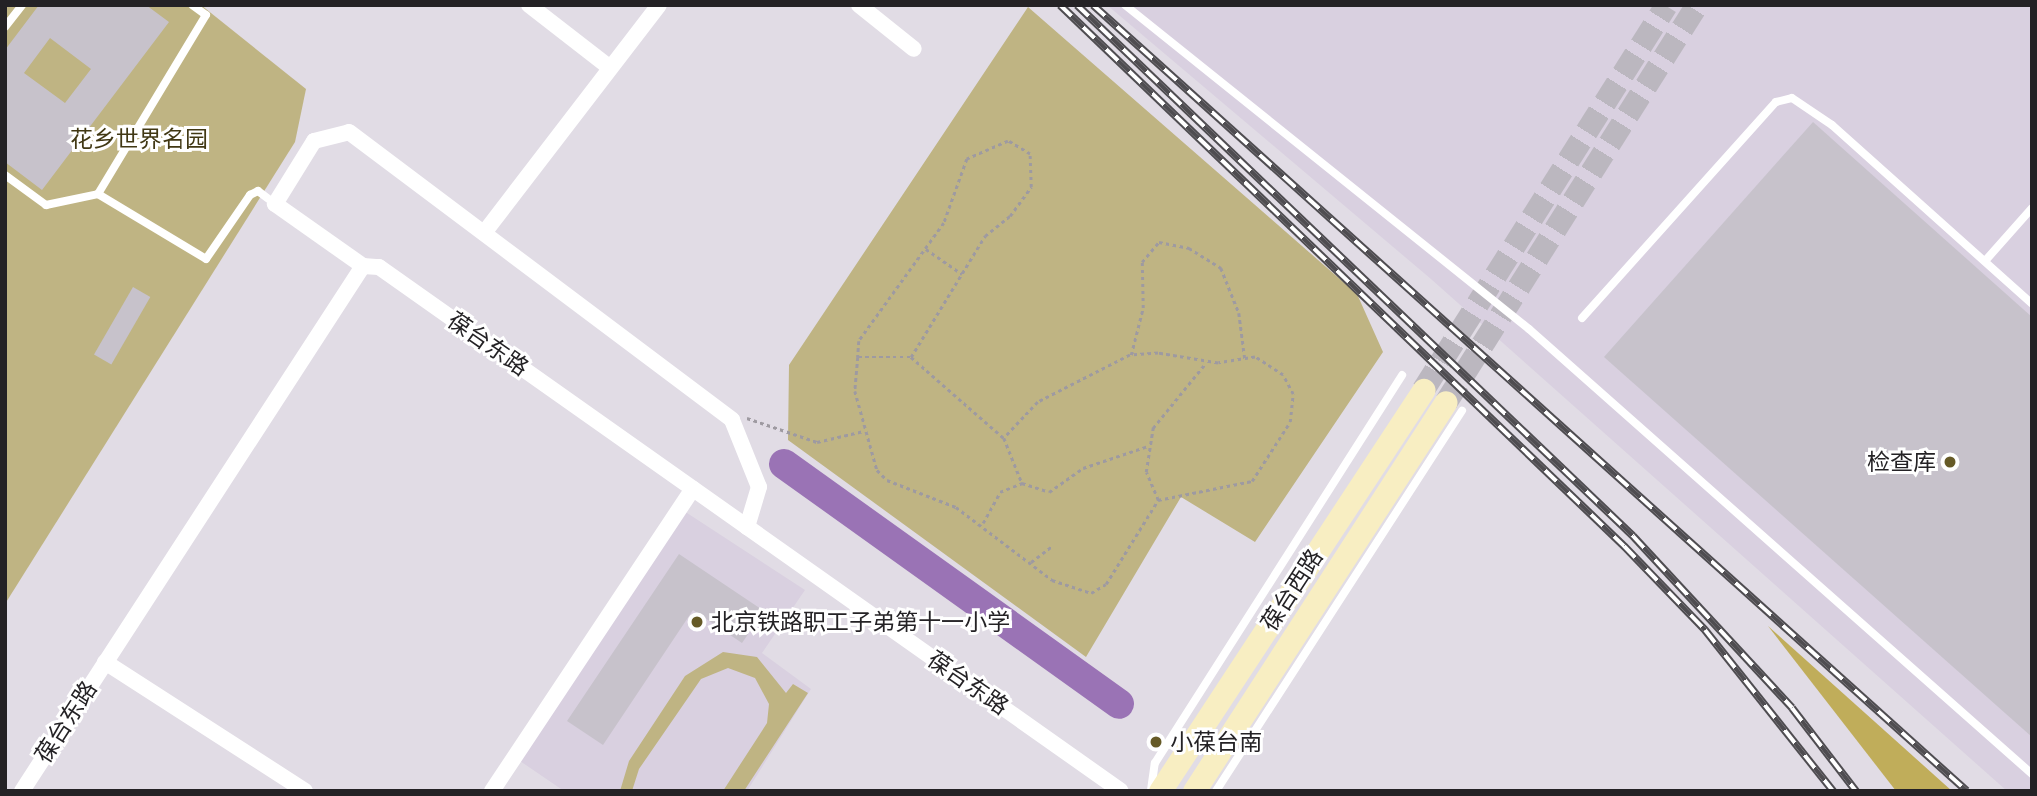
<!DOCTYPE html>
<html>
<head>
<meta charset="utf-8">
<style>
  body { margin:0 }
  #map { position:relative; width:2037px; height:796px; overflow:hidden; background:#e1dce5; font-family:"DejaVu Sans","Noto Sans SC",sans-serif }
  div>[style] { position:absolute }
  .built>* { inset:0; background:#d9d0e0 }
  .green>* { inset:0; background:#bfb483 }
  .forest>* { inset:0; background:#c0ad5a }
  .river>* { height:30px; margin:-15px; padding:0 15px; transform-origin:15px; border-radius:15px; background:#9a73b5 }
  .building>* { inset:0; background:#c7c2cb; transform-origin:0 0 }
  .secondary-tunnel>* { height:23px; margin-top:-11.5px; transform-origin:0; background:repeating-linear-gradient(90deg,#bbb7bf 0 23px,transparent 0 34px) }
  .path>* { height:2.5px; margin-top:-1.25px; transform-origin:0; background:repeating-linear-gradient(90deg,#9e9aa1 0 3.5px,transparent 0 7px) }
  .lane>* { height:8px; margin:-4px; padding:0 4px; transform-origin:4px; border-radius:4px; background:#fff }
  .street>* { height:16px; margin:-8px; padding:0 8px; transform-origin:8px; border-radius:8px; background:#fff }
  .secondary>* { height:23px; margin:-11.5px; padding:0 11.5px; transform-origin:11.5px; border-radius:11.5px; background:#f8eec2 }
  .rail>* { height:8px; margin-top:-4px; transform-origin:0; background:repeating-linear-gradient(90deg,#fff 0 16px,#4f4d51 0 32px); box-sizing:border-box; border-block:2px solid #4f4d51 }
  .dots>* { width:19px; height:19px; translate:-50% -50%; box-sizing:border-box; border:4px solid #fff; border-radius:50% }
  span { translate:-50% -50%; white-space:nowrap; text-align:center; line-height:1.15; -webkit-text-stroke:6px #fff; paint-order:stroke }
  .park-label { font-size:23px; color:#413814 }
  .street-label { font-size:23px; color:#242225 }
  .poi-label { font-size:23px; color:#242225 }
  .right { translate:-100% -50%; text-align:right }
  .left { translate:0 -50%; text-align:left }
  .frame { position:absolute; inset:0; border:7px solid #242225; pointer-events:none }
</style>
</head>
<body>
<div id="map">
  <div class="built">
    <i style="clip-path:polygon(1107px 5px,2032px 5px,2032px 791px,2007px 791px,1431px 279px)"></i>
    <i style="clip-path:polygon(684px 511px,805px 590px,762px 653px,811px 689px,747px 791px,564px 791px,520px 761px)"></i>
  </div>
  <div class="green">
    <i style="clip-path:polygon(5px 5px,201px 5px,306px 89px,295px 142px,5px 604px)"></i>
    <i style="clip-path:polygon(1028px 7px,1357px 294px,1383px 352px,1255px 542px,1181px 497px,1086px 657px,788px 440px,789px 365px)"></i>
    <i style="clip-path:polygon(723px 652px,757px 657px,786px 693px,793px 684px,808px 693px,744px 791px,723px 791px,767px 723px,769px 704px,755px 678px,728px 668px,701px 679px,639px 769px,632px 791px,620px 791px,629px 761px,685px 676px)"></i>
  </div>
  <div class="forest">
    <i style="clip-path:polygon(1768px 626px,1952px 791px,1896px 791px)"></i>
  </div>
  <div class="river">
    <i style="left:784px;top:464px;width:412px;rotate:35.6deg"></i>
  </div>
  <div class="building">
    <i style="clip-path:polygon(evenodd,39px 5px,146px 5px,169px 22px,42px 190px,5px 162px,5px 50px,39px 5px,50px 38px,91px 69px,65px 103px,24px 73px,50px 38px)"></i>
    <i style="clip-path:polygon(1813px 122px,2032px 317px,2032px 737px,1604px 357px)"></i>
    <i style="left:133px;top:287px;width:20px;height:78px;rotate:30deg"></i>
    <i style="clip-path:polygon(679px 554px,764px 611px,742px 643px,693px 610px,603px 745px,567px 721px)"></i>
  </div>
  <div class="secondary-tunnel">
    <i style="left:1423px;top:390px;width:455px;rotate:-57.7deg"></i>
    <i style="left:1446px;top:402px;width:470px;rotate:-57.7deg"></i>
  </div>
  <div class="path">
    <i style="left:926px;top:249px;width:44px;rotate:34.8deg"></i>
    <i style="left:1131px;top:355px;width:49px;rotate:-75.7deg"></i>
    <i style="left:1143px;top:308px;width:46px;rotate:-91.2deg"></i>
    <i style="left:1142px;top:262px;width:26px;rotate:-50deg"></i>
    <i style="left:1159px;top:242px;width:31px;rotate:11deg"></i>
    <i style="left:1189px;top:248px;width:38px;rotate:32deg"></i>
    <i style="left:1221px;top:268px;width:48px;rotate:68.2deg"></i>
    <i style="left:1239px;top:313px;width:46px;rotate:82.6deg"></i>
    <i style="left:858px;top:357px;width:53px"></i>
    <i style="left:911px;top:357px;width:142px;rotate:-58.6deg"></i>
    <i style="left:985px;top:236px;width:32px;rotate:-39deg"></i>
    <i style="left:1010px;top:216px;width:36px;rotate:-54deg"></i>
    <i style="left:1031px;top:187px;width:33px;rotate:-92deg"></i>
    <i style="left:1030px;top:154px;width:26px;rotate:-149deg"></i>
    <i style="left:1008px;top:141px;width:45px;rotate:156.3deg"></i>
    <i style="left:967px;top:159px;width:68px;rotate:109.8deg"></i>
    <i style="left:944px;top:223px;width:145px;rotate:125.8deg"></i>
    <i style="left:859px;top:341px;width:16px;rotate:94deg"></i>
    <i style="left:858px;top:357px;width:34px;rotate:95deg"></i>
    <i style="left:855px;top:391px;width:82px;rotate:74.4deg"></i>
    <i style="left:877px;top:470px;width:14px;rotate:45deg"></i>
    <i style="left:887px;top:480px;width:74px;rotate:21.4deg"></i>
    <i style="left:956px;top:507px;width:121px;rotate:37.2deg"></i>
    <i style="left:1052px;top:580px;width:41px;rotate:18.4deg"></i>
    <i style="left:1091px;top:593px;width:17px;rotate:-31deg"></i>
    <i style="left:1106px;top:584px;width:99px;rotate:-58.2deg"></i>
    <i style="left:1158px;top:500px;width:96px;rotate:-11.4deg"></i>
    <i style="left:1252px;top:481px;width:70px;rotate:-57.2deg"></i>
    <i style="left:1290px;top:422px;width:28px;rotate:-84deg"></i>
    <i style="left:1293px;top:394px;width:21px;rotate:-118deg"></i>
    <i style="left:1283px;top:375px;width:33px;rotate:-147deg"></i>
    <i style="left:1255px;top:357px;width:37px;rotate:171deg"></i>
    <i style="left:1218px;top:363px;width:61px;rotate:-170.5deg"></i>
    <i style="left:1158px;top:353px;width:28px;rotate:176deg"></i>
    <i style="left:1130px;top:355px;width:103px;rotate:152.9deg"></i>
    <i style="left:1038px;top:402px;width:50px;rotate:133.4deg"></i>
    <i style="left:911px;top:357px;width:123px;rotate:41.1deg"></i>
    <i style="left:1004px;top:438px;width:48px;rotate:68.2deg"></i>
    <i style="left:747px;top:418px;width:74px;rotate:18.9deg"></i>
    <i style="left:817px;top:442px;width:48px;rotate:-13.2deg"></i>
    <i style="left:1158px;top:500px;width:30px;rotate:-113deg"></i>
    <i style="left:1146px;top:472px;width:45px;rotate:-81deg"></i>
    <i style="left:1153px;top:428px;width:82px;rotate:-50.9deg"></i>
    <i style="left:983px;top:523px;width:35px;rotate:-61deg"></i>
    <i style="left:1000px;top:492px;width:24px;rotate:-22deg"></i>
    <i style="left:1022px;top:483px;width:28px;rotate:18deg"></i>
    <i style="left:1049px;top:492px;width:42px;rotate:-35.2deg"></i>
    <i style="left:1083px;top:468px;width:69px;rotate:-18.7deg"></i>
    <i style="left:1031px;top:562px;width:25px;rotate:-37deg"></i>
  </div>
  <div class="lane">
    <i style="left:1125px;top:5px;width:518px;rotate:38.73deg"></i>
    <i style="left:1529px;top:329px;width:672px;rotate:41.5deg"></i>
    <i style="left:5px;top:27px;width:28px;rotate:-52deg"></i>
    <i style="left:5px;top:175px;width:51px;rotate:36.2deg"></i>
    <i style="left:46px;top:205px;width:53px;rotate:-11.9deg"></i>
    <i style="left:98px;top:194px;width:126px;rotate:31deg"></i>
    <i style="left:206px;top:259px;width:78px;rotate:-55.5deg"></i>
    <i style="left:250px;top:195px;width:9px;rotate:-27deg"></i>
    <i style="left:258px;top:191px;width:21px;rotate:37deg"></i>
    <i style="left:98px;top:194px;width:209px;rotate:-58.9deg"></i>
    <i style="left:206px;top:15px;width:17px;rotate:-144deg"></i>
    <i style="left:1985px;top:261px;width:71px;rotate:-48.4deg"></i>
    <i style="left:1582px;top:318px;width:290px;rotate:-48.1deg"></i>
    <i style="left:1776px;top:102px;width:16px;rotate:-14deg"></i>
    <i style="left:1792px;top:98px;width:48px;rotate:34deg"></i>
    <i style="left:1832px;top:125px;width:268px;rotate:41.8deg"></i>
    <i style="left:1151px;top:790px;width:27px;rotate:-82deg"></i>
    <i style="left:1155px;top:763px;width:460px;rotate:-57.5deg"></i>
    <i style="left:1216px;top:791px;width:453px;rotate:-57.1deg"></i>
  </div>
  <div class="street">
    <i style="left:529px;top:5px;width:101px;rotate:37.8deg"></i>
    <i style="left:859px;top:5px;width:70px;rotate:38.7deg"></i>
    <i style="left:484px;top:233px;width:287px;rotate:-52.5deg"></i>
    <i style="left:363px;top:266px;width:108px;rotate:-144.8deg"></i>
    <i style="left:275px;top:204px;width:74px;rotate:-58.2deg"></i>
    <i style="left:314px;top:141px;width:36px;rotate:-14deg"></i>
    <i style="left:349px;top:132px;width:479px;rotate:36.9deg"></i>
    <i style="left:732px;top:420px;width:72px;rotate:68.1deg"></i>
    <i style="left:759px;top:487px;width:42px;rotate:106.7deg"></i>
    <i style="left:105px;top:662px;width:238px;rotate:32.8deg"></i>
    <i style="left:22px;top:791px;width:626px;rotate:-57deg"></i>
    <i style="left:363px;top:266px;width:16px;rotate:4deg"></i>
    <i style="left:379px;top:267px;width:908px;rotate:35.23deg"></i>
    <i style="left:492px;top:791px;width:363px;rotate:-56.4deg"></i>
  </div>
  <div class="secondary">
    <i style="left:1160px;top:791px;width:480px;rotate:-56.7deg"></i>
    <i style="left:1194px;top:791px;width:463px;rotate:-57.1deg"></i>
  </div>
  <div class="rail">
    <i style="left:1060px;top:5px;width:782px;rotate:43.81deg"></i>
    <i style="left:1624px;top:546px;width:117px;rotate:46deg"></i>
    <i style="left:1705px;top:630px;width:206px;rotate:51.5deg"></i>
    <i style="left:1077px;top:5px;width:769px;rotate:43.68deg"></i>
    <i style="left:1633px;top:536px;width:234px;rotate:47.2deg"></i>
    <i style="left:1792px;top:708px;width:105px;rotate:52.4deg"></i>
    <i style="left:1093px;top:5px;width:1175px;rotate:41.97deg"></i>
  </div>
  <div class="dots">
    <i style="left:1950px;top:462px;background:#665a27"></i>
    <i style="left:697px;top:622px;background:#665a27"></i>
    <i style="left:1156px;top:742px;background:#665a27"></i>
  </div>
  <div class="park-label">
    <span style="left:139px;top:139px">花乡世界名园</span>
  </div>
  <div class="street-label">
    <span style="left:488px;top:344px;rotate:35deg">葆台东路</span>
    <span style="left:1292px;top:590px;rotate:-57deg">葆台西路</span>
    <span style="left:968px;top:683px;rotate:35deg">葆台东路</span>
    <span style="left:66px;top:722px;rotate:-57deg">葆台东路</span>
  </div>
  <div class="poi-label">
    <span class="right" style="left:1936px;top:462px">检查库</span>
    <span class="left" style="left:711px;top:622px">北京铁路职工子弟第十一小学</span>
    <span class="left" style="left:1170px;top:742px">小葆台南</span>
  </div>
  <div class="frame"></div>
</div>
</body>
</html>
